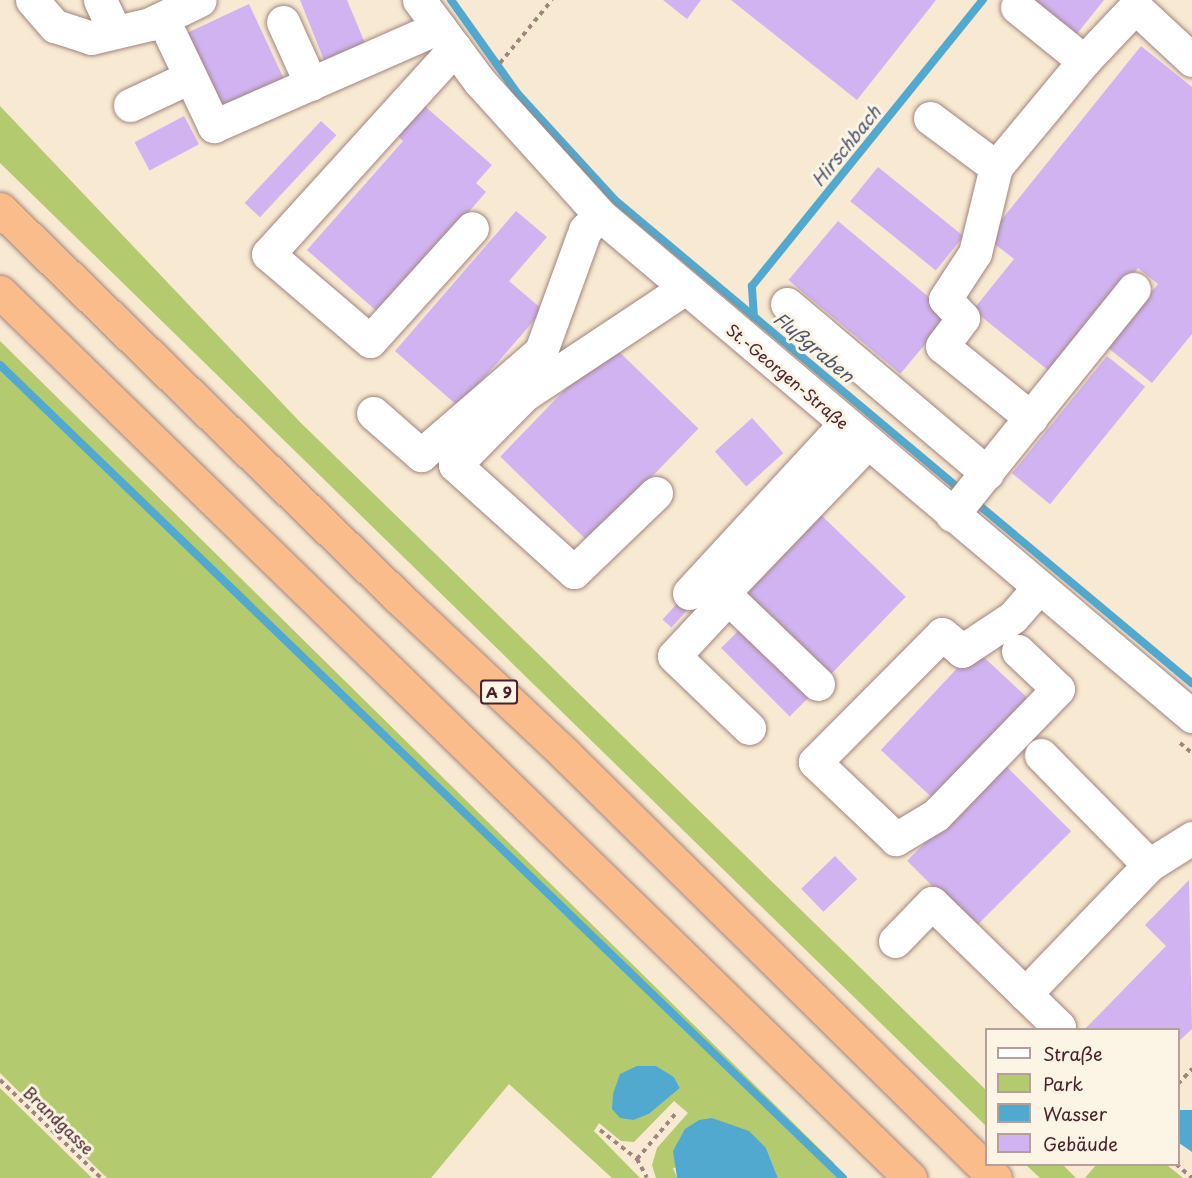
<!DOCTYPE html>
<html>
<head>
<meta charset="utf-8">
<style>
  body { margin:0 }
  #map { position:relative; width:1192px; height:1178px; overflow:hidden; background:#f8e9d2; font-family:"Playpen Sans",sans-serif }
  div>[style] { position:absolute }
  .green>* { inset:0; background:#b4ca6e }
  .water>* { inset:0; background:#52a9cf }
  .stream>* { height:8px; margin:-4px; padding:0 4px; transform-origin:4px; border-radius:4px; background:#52a9cf }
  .building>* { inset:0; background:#d1b3f2; transform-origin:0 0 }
  .path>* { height:4px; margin-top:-2px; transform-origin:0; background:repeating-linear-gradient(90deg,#a1847e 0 4.5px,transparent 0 9px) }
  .roads { filter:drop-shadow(0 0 2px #a1847e) drop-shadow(0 0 2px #a1847e) }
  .minor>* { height:33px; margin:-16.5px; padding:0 16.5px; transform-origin:16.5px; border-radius:16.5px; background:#fff }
  .highway>* { height:33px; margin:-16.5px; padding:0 16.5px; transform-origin:16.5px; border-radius:16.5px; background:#fabc8b }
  span { translate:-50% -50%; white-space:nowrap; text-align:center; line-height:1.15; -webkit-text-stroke:6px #fcf5e5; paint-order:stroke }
  .shield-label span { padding:2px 4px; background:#fcf5e5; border:2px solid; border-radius:4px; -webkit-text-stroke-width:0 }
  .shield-label { font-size:15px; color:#4a1f2b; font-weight:700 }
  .street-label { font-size:16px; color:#4a1f2b }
  .water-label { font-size:18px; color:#4d566d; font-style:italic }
  .legend { position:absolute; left:985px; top:1028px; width:195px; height:138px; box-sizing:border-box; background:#fcf5e5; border:2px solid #b59f9b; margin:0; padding:8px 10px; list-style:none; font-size:18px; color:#4a1f2b }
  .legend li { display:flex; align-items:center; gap:12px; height:30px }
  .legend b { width:30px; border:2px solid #b59f9b }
</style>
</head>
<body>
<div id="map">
  <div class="green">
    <i style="clip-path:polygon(0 106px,300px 422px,986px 1090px,986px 1126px,0 163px)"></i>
    <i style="clip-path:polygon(evenodd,0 341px,834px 1163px,838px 1178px,778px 1178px,766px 1148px,673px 1168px,677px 1178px,656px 1178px,652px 1165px,657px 1148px,688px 1113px,674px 1101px,634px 1142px,621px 1141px,599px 1123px,594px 1131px,640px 1178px,612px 1178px,509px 1084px,431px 1178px,107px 1178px,0 1073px,0 341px,637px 1066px,655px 1066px,674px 1077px,680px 1088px,649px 1114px,634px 1120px,637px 1066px)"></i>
    <i style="clip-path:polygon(0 1088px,92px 1178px,0 1178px)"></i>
    <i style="clip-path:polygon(1026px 1165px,1063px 1165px,1076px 1178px,1040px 1178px)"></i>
    <i style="clip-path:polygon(1096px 1165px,1167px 1165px,1183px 1178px,1085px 1178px)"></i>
  </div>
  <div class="water">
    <i style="clip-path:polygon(637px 1066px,656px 1066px,674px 1077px,680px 1088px,649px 1114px,634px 1120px,620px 1118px,612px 1109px,613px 1094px,620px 1074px)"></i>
    <i style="clip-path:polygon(1179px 1110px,1192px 1110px,1192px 1152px,1179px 1143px)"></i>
    <i style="clip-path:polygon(712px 1118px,749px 1131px,766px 1148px,778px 1178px,677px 1178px,673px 1151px,685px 1129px,699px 1120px)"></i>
  </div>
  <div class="stream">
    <i style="left:451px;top:0;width:114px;rotate:54.6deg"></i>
    <i style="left:517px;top:93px;width:145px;rotate:47.5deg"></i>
    <i style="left:615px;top:200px;width:453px;rotate:40deg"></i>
    <i style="left:754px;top:317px;width:31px;rotate:-94deg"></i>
    <i style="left:752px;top:286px;width:368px;rotate:-51.1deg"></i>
    <i style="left:0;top:365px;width:1171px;rotate:43.96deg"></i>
    <i style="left:974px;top:501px;width:284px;rotate:39.9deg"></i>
  </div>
  <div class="building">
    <i style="clip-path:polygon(300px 0,347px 0,367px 48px,326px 65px)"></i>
    <i style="clip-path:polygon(663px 0,701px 0,687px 19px)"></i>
    <i style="clip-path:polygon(731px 0,936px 0,857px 100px)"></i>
    <i style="clip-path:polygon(1023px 0,1104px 0,1072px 40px)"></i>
    <i style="left:249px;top:4px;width:89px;height:68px;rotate:65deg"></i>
    <i style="clip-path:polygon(1141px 46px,1192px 87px,1192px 334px,1152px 383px,1107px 347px,1158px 284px,1138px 268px,1053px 374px,973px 310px,1014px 259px,987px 238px)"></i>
    <i style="clip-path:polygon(419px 101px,492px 165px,476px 183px,486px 192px,380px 314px,307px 250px,403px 141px,393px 131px)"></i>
    <i style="left:184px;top:116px;width:32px;height:56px;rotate:62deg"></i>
    <i style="left:321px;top:121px;width:21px;height:112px;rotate:43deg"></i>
    <i style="left:878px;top:167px;width:110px;height:44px;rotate:39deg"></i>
    <i style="clip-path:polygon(516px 211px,547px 237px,509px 281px,543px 310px,459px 407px,395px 351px)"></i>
    <i style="left:838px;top:221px;width:146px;height:77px;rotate:40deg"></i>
    <i style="left:610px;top:343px;width:123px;height:158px;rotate:44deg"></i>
    <i style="left:1107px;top:356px;width:49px;height:151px;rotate:39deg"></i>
    <i style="left:752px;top:418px;width:47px;height:50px;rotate:48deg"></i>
    <i style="left:818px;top:512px;width:122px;height:112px;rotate:44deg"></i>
    <i style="left:682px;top:598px;width:12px;height:29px;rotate:42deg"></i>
    <i style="left:743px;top:626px;width:97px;height:31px;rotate:45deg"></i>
    <i style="left:975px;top:649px;width:83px;height:138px;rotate:43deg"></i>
    <i style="left:1004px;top:764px;width:95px;height:137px;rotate:45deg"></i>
    <i style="left:835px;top:856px;width:32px;height:47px;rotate:46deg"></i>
    <i style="clip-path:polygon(1189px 880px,1192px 1029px,1178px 1042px,1178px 1030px,1084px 1030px,1166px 946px,1145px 925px)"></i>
  </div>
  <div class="path">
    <i style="left:500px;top:63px;width:82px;rotate:-50.5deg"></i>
    <i style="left:1180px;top:743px;width:16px;rotate:40deg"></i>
    <i style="left:0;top:1080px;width:141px;rotate:44.1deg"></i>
    <i style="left:1178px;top:1084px;width:21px;rotate:-47deg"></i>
    <i style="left:600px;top:1130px;width:47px;rotate:38.1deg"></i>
    <i style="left:637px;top:1159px;width:21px;rotate:62deg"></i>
    <i style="left:637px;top:1159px;width:62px;rotate:-49.6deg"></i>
    <i style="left:1176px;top:1164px;width:21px;rotate:41deg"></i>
  </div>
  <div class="roads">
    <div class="minor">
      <i style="left:32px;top:0;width:35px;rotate:49deg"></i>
      <i style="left:55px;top:26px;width:38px;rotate:18deg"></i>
      <i style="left:91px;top:38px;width:61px;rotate:-13.3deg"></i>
      <i style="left:150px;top:24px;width:55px;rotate:-25.6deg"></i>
      <i style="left:100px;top:0;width:35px;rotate:65deg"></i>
      <i style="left:419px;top:0;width:102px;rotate:53.4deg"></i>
      <i style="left:480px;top:82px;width:179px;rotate:47.9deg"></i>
      <i style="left:600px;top:215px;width:776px;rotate:40.24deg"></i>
      <i style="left:1017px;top:7px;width:86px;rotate:38.9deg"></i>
      <i style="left:283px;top:22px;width:68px;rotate:65.7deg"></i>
      <i style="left:171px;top:36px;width:100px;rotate:64.5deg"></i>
      <i style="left:214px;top:126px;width:246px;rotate:-23.7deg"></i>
      <i style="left:455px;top:48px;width:278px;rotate:132.2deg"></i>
      <i style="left:268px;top:254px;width:134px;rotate:40.5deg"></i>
      <i style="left:370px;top:341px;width:152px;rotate:-47.9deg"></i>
      <i style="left:130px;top:105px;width:66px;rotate:-25deg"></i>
      <i style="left:930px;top:118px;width:82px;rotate:36.6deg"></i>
      <i style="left:787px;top:304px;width:262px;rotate:40.2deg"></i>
      <i style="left:373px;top:413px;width:64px;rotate:41.2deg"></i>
      <i style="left:421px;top:455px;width:159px;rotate:-40.9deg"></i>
      <i style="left:541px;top:351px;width:129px;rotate:-70deg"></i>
      <i style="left:585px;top:230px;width:21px;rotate:-45deg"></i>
      <i style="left:1031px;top:418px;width:114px;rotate:-141deg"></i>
      <i style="left:942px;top:346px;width:35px;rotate:-53deg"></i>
      <i style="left:963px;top:318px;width:26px;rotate:-133deg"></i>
      <i style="left:945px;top:299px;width:55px;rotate:-56.9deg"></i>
      <i style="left:975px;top:253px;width:89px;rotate:-76.3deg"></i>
      <i style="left:996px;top:167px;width:138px;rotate:-50.3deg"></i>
      <i style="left:1084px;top:61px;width:74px;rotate:-46.6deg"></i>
      <i style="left:1135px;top:7px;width:78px;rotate:42.9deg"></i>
      <i style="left:656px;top:493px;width:114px;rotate:136.1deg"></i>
      <i style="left:574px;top:572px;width:160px;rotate:-138deg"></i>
      <i style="left:455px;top:465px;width:98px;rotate:-45.4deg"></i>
      <i style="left:524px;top:395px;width:193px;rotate:-33.6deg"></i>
      <i style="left:952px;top:515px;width:290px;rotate:-51.2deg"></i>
      <i style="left:689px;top:593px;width:230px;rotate:-47.3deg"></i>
      <i style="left:728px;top:598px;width:79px;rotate:133deg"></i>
      <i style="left:674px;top:656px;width:104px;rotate:43.8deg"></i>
      <i style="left:1018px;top:651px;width:55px;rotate:43.5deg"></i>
      <i style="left:1058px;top:689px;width:175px;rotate:134.1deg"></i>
      <i style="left:936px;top:815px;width:47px;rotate:149deg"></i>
      <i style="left:896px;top:839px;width:112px;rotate:-136.5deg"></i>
      <i style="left:815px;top:762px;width:180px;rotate:-45.2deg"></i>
      <i style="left:942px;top:634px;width:26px;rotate:40deg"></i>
      <i style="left:962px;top:651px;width:61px;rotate:-33.7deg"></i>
      <i style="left:1013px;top:617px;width:40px;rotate:-49deg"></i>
      <i style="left:818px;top:684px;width:132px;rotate:-136.2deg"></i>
      <i style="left:723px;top:593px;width:208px;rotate:-46.2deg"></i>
      <i style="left:1041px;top:755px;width:154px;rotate:45.5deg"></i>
      <i style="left:895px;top:941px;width:53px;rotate:-45.8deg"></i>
      <i style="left:932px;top:903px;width:177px;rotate:44.3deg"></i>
      <i style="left:1059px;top:1027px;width:4px;rotate:124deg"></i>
      <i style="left:1025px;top:994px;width:179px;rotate:-46.1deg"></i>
      <i style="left:1149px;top:865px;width:51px;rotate:-32.1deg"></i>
    </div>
    <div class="highway">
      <i style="left:0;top:209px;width:556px;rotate:44.27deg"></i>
      <i style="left:398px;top:597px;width:229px;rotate:43.2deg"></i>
      <i style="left:565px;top:754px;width:604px;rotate:44.6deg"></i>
      <i style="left:0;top:292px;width:1270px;rotate:44.23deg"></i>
    </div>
  </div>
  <div class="shield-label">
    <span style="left:499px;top:692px">A 9</span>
  </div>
  <div class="street-label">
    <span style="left:788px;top:376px;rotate:40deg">St.-Georgen-Straße</span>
    <span style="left:59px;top:1120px;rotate:44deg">Brandgasse</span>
  </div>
  <div class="water-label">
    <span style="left:846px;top:146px;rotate:-51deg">Hirschbach</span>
    <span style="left:814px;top:347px;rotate:40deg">Flußgraben</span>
  </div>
  <ul class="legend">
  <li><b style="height:8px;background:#fff"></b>Straße</li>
  <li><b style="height:16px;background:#b4ca6e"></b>Park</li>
  <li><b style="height:16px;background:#52a9cf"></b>Wasser</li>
  <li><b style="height:16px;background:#d1b3f2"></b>Gebäude</li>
  </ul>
</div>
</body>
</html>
